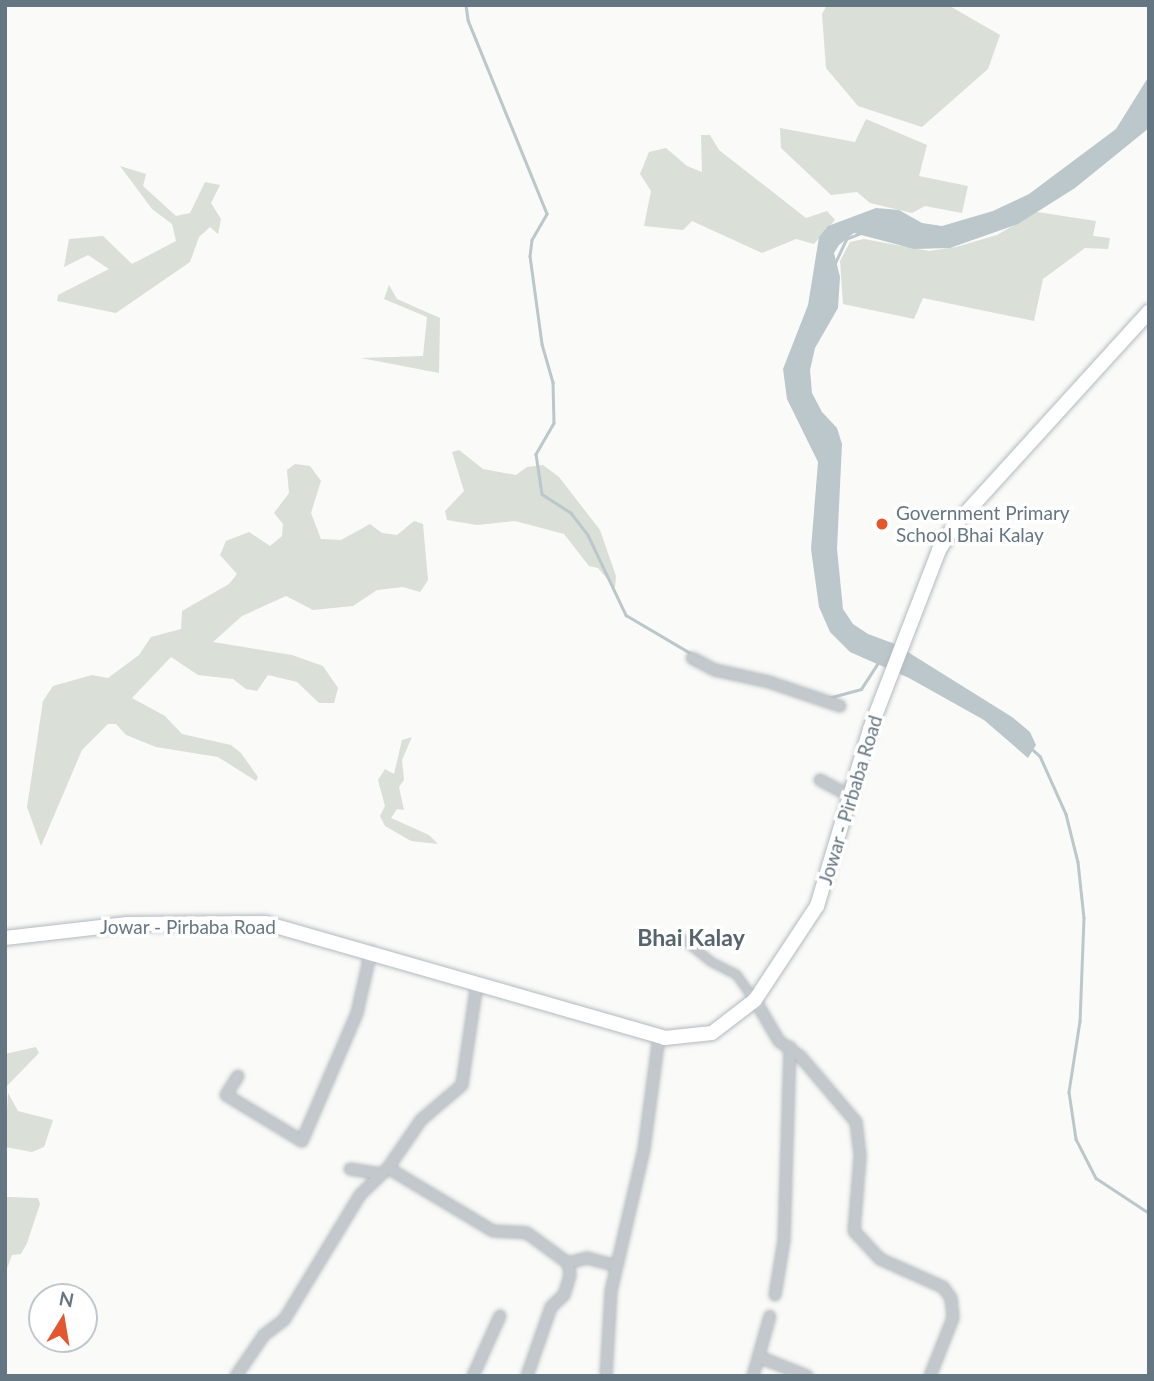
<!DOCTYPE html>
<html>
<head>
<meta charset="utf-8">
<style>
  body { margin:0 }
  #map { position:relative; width:1154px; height:1381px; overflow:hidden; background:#fafaf8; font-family:Lato,sans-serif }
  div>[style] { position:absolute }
  .green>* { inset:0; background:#dadfd7 }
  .water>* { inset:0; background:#bbc7cb }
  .stream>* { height:2.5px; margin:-1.25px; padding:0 1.25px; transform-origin:1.25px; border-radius:1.25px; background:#bbc7cb }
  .roads { filter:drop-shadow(0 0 2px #b3babf) drop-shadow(0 0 2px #b3babf) }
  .pedestrian>* { height:7px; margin:-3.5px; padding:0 3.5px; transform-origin:3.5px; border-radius:3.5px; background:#c3c8cc }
  .minor>* { height:10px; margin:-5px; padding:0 5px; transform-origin:5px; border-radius:5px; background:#c3c8cc }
  .secondary>* { height:14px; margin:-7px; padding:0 7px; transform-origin:7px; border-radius:7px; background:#fff }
  .dots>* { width:19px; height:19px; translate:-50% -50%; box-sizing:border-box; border:4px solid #fff; border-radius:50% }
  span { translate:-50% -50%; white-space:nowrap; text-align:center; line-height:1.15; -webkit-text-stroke:7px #fff; paint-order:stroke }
  .poi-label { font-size:19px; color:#657683 }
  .left { translate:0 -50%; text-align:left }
  .street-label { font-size:19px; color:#657683 }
  .quarter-label { font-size:23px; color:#57646e; font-weight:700 }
  .frame { position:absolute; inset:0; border:7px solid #657683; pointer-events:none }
  .north { position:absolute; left:28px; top:1283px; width:70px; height:70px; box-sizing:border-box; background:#fff; border:2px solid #c1c8cd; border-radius:50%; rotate:11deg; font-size:19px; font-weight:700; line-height:28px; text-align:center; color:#657683 }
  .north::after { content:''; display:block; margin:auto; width:24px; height:32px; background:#e4572e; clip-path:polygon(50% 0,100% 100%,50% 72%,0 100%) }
</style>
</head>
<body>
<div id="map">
  <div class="green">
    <i style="clip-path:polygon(827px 5px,948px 5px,1000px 35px,988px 69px,922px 127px,858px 106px,826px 68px,822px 14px)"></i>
    <i style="clip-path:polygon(866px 119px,927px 145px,919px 176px,968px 186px,962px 213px,925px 206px,912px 213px,870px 203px,857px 192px,831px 195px,781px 148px,780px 128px,855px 142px)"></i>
    <i style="clip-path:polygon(701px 135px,710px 135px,719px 150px,806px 218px,827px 211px,835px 220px,814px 244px,796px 239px,762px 253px,692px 221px,683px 230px,644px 226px,651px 191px,640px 174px,649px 152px,666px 148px,687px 166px,702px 172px)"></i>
    <i style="clip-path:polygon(120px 166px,146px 174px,143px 186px,176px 216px,190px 213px,205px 182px,220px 185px,211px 203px,221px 219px,218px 234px,210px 227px,199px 237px,190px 262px,116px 313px,57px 301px,58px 295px,109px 269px,88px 255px,64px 267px,69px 239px,103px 236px,132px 264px,176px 241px,172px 224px,152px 209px)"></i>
    <i style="clip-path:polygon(1037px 212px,1096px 221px,1093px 236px,1110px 238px,1108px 249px,1085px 248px,1043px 279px,1034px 321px,923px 298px,914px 319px,843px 304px,840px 261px,850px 242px,864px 239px,929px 251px,956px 247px,997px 235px)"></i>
    <i style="clip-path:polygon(389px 285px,397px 299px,440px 318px,439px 373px,361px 358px,423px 356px,427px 317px,384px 299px)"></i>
    <i style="clip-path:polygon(459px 450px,483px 469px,516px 475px,527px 467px,543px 465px,559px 477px,600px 530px,616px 576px,615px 588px,598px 568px,589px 566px,564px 534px,515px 521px,477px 525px,447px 520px,445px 511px,464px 491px,452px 452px)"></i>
    <i style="clip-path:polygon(295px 464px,310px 466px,321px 481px,311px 513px,321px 539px,341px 540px,370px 524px,382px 533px,397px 535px,414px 521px,423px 524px,428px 580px,423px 588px,420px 592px,403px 587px,377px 590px,353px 606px,313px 610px,286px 596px,242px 616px,213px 642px,292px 655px,323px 666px,338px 688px,334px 703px,319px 703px,297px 682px,268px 675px,257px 691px,246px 689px,233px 679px,198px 675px,171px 657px,132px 698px,165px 716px,182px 734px,231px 745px,241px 753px,258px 777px,256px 781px,218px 757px,156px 747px,126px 735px,116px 724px,108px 724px,82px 750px,41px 846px,27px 807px,43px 701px,53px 686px,92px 675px,108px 678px,139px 655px,151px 637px,181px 629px,182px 611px,229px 584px,237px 574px,220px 555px,226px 541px,249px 532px,270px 546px,282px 536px,283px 524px,274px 513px,289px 493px,287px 470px)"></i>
    <i style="clip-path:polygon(412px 737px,402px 760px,404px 780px,399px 787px,404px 810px,397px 809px,391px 818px,429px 835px,438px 844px,411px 841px,385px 826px,380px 816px,385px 806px,378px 780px,385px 769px,394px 774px,402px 740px)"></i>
    <i style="clip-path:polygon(36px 1047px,39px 1053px,5px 1088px,5px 1054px)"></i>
    <i style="clip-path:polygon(8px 1093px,18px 1111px,53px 1120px,44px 1147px,32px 1152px,5px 1147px)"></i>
    <i style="clip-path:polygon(7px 1197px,38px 1198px,40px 1204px,27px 1243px,21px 1254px,12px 1255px,5px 1274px)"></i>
  </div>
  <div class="water">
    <i style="clip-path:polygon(1149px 76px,1149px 128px,1075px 188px,1018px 224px,950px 248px,914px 249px,854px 233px,839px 245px,834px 253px,840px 277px,838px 308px,815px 348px,810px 370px,812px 393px,822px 412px,837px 428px,842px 444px,837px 549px,843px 609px,853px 624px,868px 634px,895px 644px,1012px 717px,1030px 732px,1036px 745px,1028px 758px,984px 720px,909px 678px,850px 652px,830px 632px,819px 607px,811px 549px,818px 462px,787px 399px,783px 369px,808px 305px,819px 237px,828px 226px,876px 208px,899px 210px,922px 223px,942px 226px,993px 211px,1029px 194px,1116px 129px)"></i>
  </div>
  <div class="stream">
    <i style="left:466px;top:5px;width:15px;rotate:82deg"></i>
    <i style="left:468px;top:20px;width:209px;rotate:67.8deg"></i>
    <i style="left:547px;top:214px;width:30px;rotate:120deg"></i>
    <i style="left:532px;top:240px;width:16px;rotate:97deg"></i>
    <i style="left:530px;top:256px;width:89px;rotate:82.2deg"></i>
    <i style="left:542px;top:344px;width:40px;rotate:74deg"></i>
    <i style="left:553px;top:382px;width:41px;rotate:88.6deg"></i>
    <i style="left:554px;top:423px;width:36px;rotate:120deg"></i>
    <i style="left:536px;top:454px;width:40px;rotate:81.5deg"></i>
    <i style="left:542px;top:494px;width:35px;rotate:33deg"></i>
    <i style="left:571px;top:513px;width:28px;rotate:52deg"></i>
    <i style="left:588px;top:535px;width:89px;rotate:64.6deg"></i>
    <i style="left:626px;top:615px;width:77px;rotate:30.6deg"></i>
    <i style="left:835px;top:263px;width:26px;rotate:-65deg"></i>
    <i style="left:846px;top:239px;width:16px;rotate:-22deg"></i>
    <i style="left:828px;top:698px;width:34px;rotate:-15deg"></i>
    <i style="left:861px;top:689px;width:35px;rotate:-57deg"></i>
    <i style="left:1031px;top:748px;width:12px;rotate:42deg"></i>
    <i style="left:1040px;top:756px;width:64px;rotate:65.9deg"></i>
    <i style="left:1066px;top:814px;width:49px;rotate:76deg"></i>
    <i style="left:1078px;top:862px;width:56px;rotate:83.9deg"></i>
    <i style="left:1084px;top:918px;width:103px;rotate:92.2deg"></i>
    <i style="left:1080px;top:1021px;width:72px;rotate:98.8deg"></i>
    <i style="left:1069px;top:1092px;width:48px;rotate:81.5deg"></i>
    <i style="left:1076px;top:1139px;width:44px;rotate:62.9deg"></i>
    <i style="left:1096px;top:1178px;width:64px;rotate:33.4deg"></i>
  </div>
  <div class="roads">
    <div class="pedestrian">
      <i style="left:682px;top:938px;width:36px;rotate:39deg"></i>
      <i style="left:710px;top:961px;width:29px;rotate:27deg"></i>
      <i style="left:736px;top:974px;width:32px;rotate:55deg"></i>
    </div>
    <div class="minor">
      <i style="left:692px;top:658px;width:26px;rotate:28deg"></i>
      <i style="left:715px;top:670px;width:55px;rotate:12.5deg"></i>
      <i style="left:769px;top:682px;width:75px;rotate:18.7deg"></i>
      <i style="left:820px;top:780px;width:36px;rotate:28deg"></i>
      <i style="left:477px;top:983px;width:103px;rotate:98.4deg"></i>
      <i style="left:462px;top:1085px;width:54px;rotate:139.5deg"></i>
      <i style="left:421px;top:1120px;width:58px;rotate:124.5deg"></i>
      <i style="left:388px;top:1168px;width:122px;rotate:31deg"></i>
      <i style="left:493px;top:1231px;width:34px;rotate:3deg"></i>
      <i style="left:527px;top:1233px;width:51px;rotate:36.2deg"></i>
      <i style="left:568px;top:1263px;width:20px;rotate:-15deg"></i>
      <i style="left:587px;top:1258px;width:30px;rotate:15deg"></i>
      <i style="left:755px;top:1000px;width:48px;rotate:59.7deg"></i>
      <i style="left:779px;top:1041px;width:26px;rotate:36deg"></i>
      <i style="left:800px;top:1056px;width:87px;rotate:49.7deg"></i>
      <i style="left:856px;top:1122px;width:35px;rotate:83deg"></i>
      <i style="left:860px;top:1157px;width:74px;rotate:94.6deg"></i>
      <i style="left:854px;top:1231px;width:38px;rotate:47deg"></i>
      <i style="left:880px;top:1259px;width:69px;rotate:24deg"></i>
      <i style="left:943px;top:1287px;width:14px;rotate:54deg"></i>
      <i style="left:951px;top:1298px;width:20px;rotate:84deg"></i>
      <i style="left:953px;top:1318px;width:62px;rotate:111.6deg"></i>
      <i style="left:238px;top:1076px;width:22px;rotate:122deg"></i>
      <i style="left:226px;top:1095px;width:89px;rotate:31.2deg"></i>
      <i style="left:302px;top:1141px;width:139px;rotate:-66.7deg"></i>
      <i style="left:357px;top:1013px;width:64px;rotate:-77.3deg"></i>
      <i style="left:350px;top:1169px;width:31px;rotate:9deg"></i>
      <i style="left:775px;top:1295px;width:56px;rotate:-80.7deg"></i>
      <i style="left:784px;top:1240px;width:193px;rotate:-88.2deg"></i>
      <i style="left:759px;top:1357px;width:52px;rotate:21.6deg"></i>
      <i style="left:236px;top:1376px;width:50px;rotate:-55.7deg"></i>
      <i style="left:264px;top:1335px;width:25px;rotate:-37deg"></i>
      <i style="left:284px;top:1320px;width:146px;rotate:-58.7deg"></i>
      <i style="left:360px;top:1195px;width:39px;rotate:-44deg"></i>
      <i style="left:473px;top:1376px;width:66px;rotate:-65.8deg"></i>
      <i style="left:527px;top:1376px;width:73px;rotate:-70.8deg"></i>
      <i style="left:551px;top:1307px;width:18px;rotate:-43deg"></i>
      <i style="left:564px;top:1295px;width:21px;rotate:-73deg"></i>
      <i style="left:570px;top:1275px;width:13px;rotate:-99deg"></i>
      <i style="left:606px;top:1376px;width:85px;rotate:-86.6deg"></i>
      <i style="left:611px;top:1291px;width:146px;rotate:-76.9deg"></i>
      <i style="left:644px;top:1149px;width:114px;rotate:-82.4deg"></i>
      <i style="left:753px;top:1376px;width:62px;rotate:-74.2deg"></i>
    </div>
    <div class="secondary">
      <i style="left:5px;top:938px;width:123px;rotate:-6.5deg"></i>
      <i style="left:127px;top:924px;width:138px;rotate:-0.4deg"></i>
      <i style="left:265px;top:923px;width:416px;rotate:16deg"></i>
      <i style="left:665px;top:1038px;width:47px;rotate:-6.1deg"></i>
      <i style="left:712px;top:1033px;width:54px;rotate:-37.5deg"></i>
      <i style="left:755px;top:1000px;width:113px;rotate:-56.6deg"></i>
      <i style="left:817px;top:906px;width:185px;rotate:-73.3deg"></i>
      <i style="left:870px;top:729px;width:192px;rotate:-68.9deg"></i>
      <i style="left:939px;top:550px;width:28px;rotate:-58deg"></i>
      <i style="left:954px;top:526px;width:290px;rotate:-47.7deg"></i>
    </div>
  </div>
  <div class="dots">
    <i style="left:882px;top:524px;background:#e4572e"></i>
  </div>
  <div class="poi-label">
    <span class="left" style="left:896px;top:524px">Government Primary<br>School Bhai Kalay</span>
  </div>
  <div class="street-label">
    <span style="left:850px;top:800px;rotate:-73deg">Jowar - Pirbaba Road</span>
    <span style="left:188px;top:927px">Jowar - Pirbaba Road</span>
  </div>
  <div class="quarter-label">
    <span style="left:691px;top:937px">Bhai Kalay</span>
  </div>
  <div class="frame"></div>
  <div class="north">N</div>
</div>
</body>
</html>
